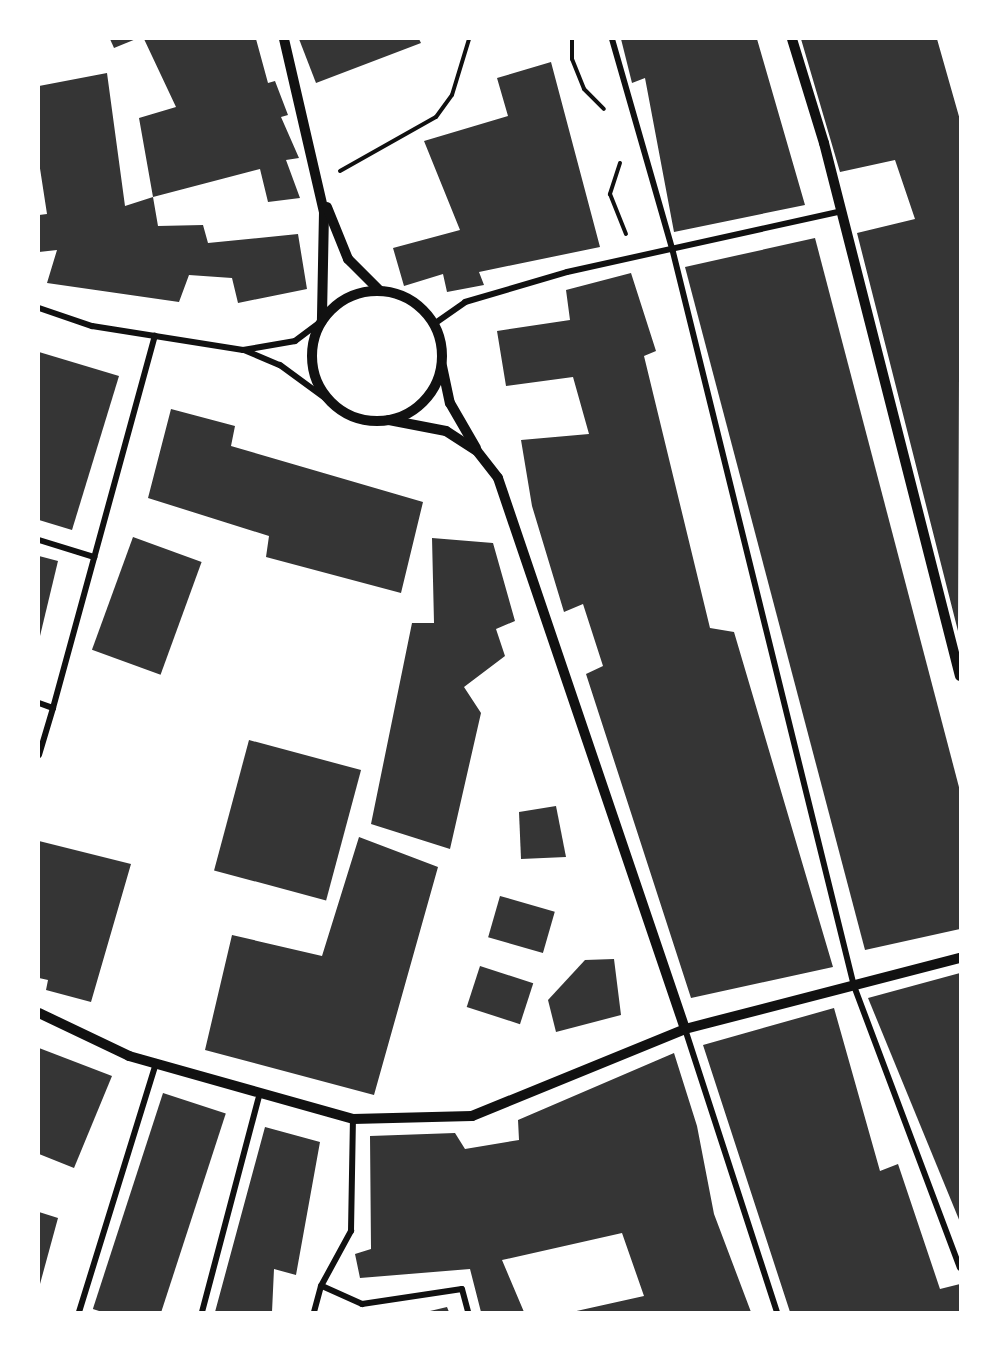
<!DOCTYPE html>
<html>
<head>
<meta charset="utf-8">
<style>
  body { margin:0 }
  #map { position:relative; width:999px; height:1351px; overflow:hidden; background:#fff; font-family:Literata,serif }
  div>[style] { position:absolute }
  .building>* { inset:0; background:#353535; transform-origin:0 0 }
  .path>* { height:4px; margin:-2px; padding:0 2px; transform-origin:2px; border-radius:2px; background:#111 }
  .minor>* { height:6px; margin:-3px; padding:0 3px; transform-origin:3px; border-radius:3px; background:#111 }
  .tertiary>* { height:10px; margin:-5px; padding:0 5px; transform-origin:5px; border-radius:5px; background:#111 }
  .tertiary>.ring { margin:-5px; padding:0; box-sizing:content-box; background:none; border:10px solid #111; border-radius:50% }
  span { translate:-50% -50%; white-space:nowrap; text-align:center; line-height:1.15; -webkit-text-stroke:5px #fff; paint-order:stroke }
  .frame { position:absolute; inset:0; border:40px solid #fff; pointer-events:none }
</style>
</head>
<body>
<div id="map">
  <div class="building">
    <i style="clip-path:polygon(110px 39px,136px 39px,114px 48px)"></i>
    <i style="clip-path:polygon(144px 39px,256px 39px,268px 83px,275px 81px,288px 115px,281px 117px,299px 158px,286px 160px,300px 198px,268px 202px,260px 169px,153px 197px,158px 226px,203px 225px,208px 243px,298px 234px,307px 289px,238px 303px,232px 278px,189px 275px,179px 302px,47px 283px,57px 250px,39px 252px,39px 215px,47px 214px,39px 162px,39px 86px,107px 73px,125px 206px,153px 197px,139px 118px,176px 107px)"></i>
    <i style="clip-path:polygon(299px 39px,419px 39px,421px 43px,316px 83px)"></i>
    <i style="clip-path:polygon(621px 39px,757px 39px,805px 205px,674px 232px,645px 78px,632px 83px)"></i>
    <i style="clip-path:polygon(801px 39px,937px 39px,960px 120px,958px 631px,857px 233px,915px 219px,895px 160px,840px 172px)"></i>
    <i style="clip-path:polygon(551px 62px,600px 247px,479px 272px,484px 285px,447px 292px,443px 274px,404px 286px,393px 248px,460px 230px,424px 141px,508px 116px,497px 78px)"></i>
    <i style="clip-path:polygon(815px 238px,960px 791px,960px 929px,865px 950px,685px 267px)"></i>
    <i style="clip-path:polygon(631px 273px,656px 351px,644px 356px,710px 628px,734px 632px,833px 967px,691px 998px,586px 674px,603px 666px,583px 604px,564px 612px,532px 506px,521px 440px,589px 434px,573px 377px,506px 386px,497px 331px,570px 320px,566px 290px)"></i>
    <i style="clip-path:polygon(39px 352px,119px 376px,72px 530px,39px 520px)"></i>
    <i style="clip-path:polygon(171px 409px,235px 426px,231px 446px,423px 502px,401px 593px,266px 557px,269px 536px,148px 498px)"></i>
    <i style="left:133px;top:537px;width:73px;height:120px;rotate:20deg"></i>
    <i style="clip-path:polygon(432px 538px,493px 543px,515px 621px,496px 629px,505px 656px,464px 687px,481px 713px,450px 849px,371px 824px,412px 623px,434px 623px)"></i>
    <i style="clip-path:polygon(39px 556px,58px 561px,40px 636px,39px 636px)"></i>
    <i style="left:249px;top:740px;width:116px;height:135px;rotate:15deg"></i>
    <i style="clip-path:polygon(556px 806px,566px 857px,521px 859px,519px 812px)"></i>
    <i style="clip-path:polygon(359px 837px,438px 867px,374px 1095px,205px 1050px,232px 935px,322px 956px)"></i>
    <i style="clip-path:polygon(39px 841px,131px 864px,91px 1002px,46px 990px,48px 980px,39px 978px)"></i>
    <i style="left:500px;top:896px;width:57px;height:43px;rotate:16deg"></i>
    <i style="clip-path:polygon(614px 959px,621px 1015px,556px 1032px,548px 1000px,585px 960px)"></i>
    <i style="left:480px;top:966px;width:56px;height:43px;rotate:18deg"></i>
    <i style="clip-path:polygon(960px 973px,960px 1222px,868px 998px)"></i>
    <i style="clip-path:polygon(834px 1008px,880px 1171px,898px 1164px,940px 1289px,960px 1284px,960px 1312px,790px 1312px,703px 1045px)"></i>
    <i style="clip-path:polygon(39px 1048px,112px 1076px,74px 1168px,39px 1154px)"></i>
    <i style="clip-path:polygon(674px 1053px,697px 1126px,714px 1214px,751px 1312px,572px 1312px,644px 1296px,622px 1233px,502px 1260px,524px 1312px,481px 1312px,470px 1269px,360px 1278px,355px 1254px,371px 1249px,370px 1136px,455px 1133px,465px 1149px,519px 1140px,518px 1120px)"></i>
    <i style="left:163px;top:1093px;width:66px;height:227px;rotate:18deg"></i>
    <i style="clip-path:polygon(265px 1127px,320px 1142px,296px 1275px,274px 1269px,272px 1312px,215px 1312px)"></i>
    <i style="clip-path:polygon(39px 1212px,58px 1218px,40px 1284px,39px 1284px)"></i>
    <i style="clip-path:polygon(447px 1307px,449px 1312px,430px 1312px,430px 1311px)"></i>
  </div>
  <div class="path">
    <i style="left:572px;top:39px;width:20px;rotate:90deg"></i>
    <i style="left:572px;top:59px;width:32px;rotate:68deg"></i>
    <i style="left:584px;top:89px;width:28px;rotate:45deg"></i>
    <i style="left:620px;top:163px;width:33px;rotate:108deg"></i>
    <i style="left:610px;top:194px;width:43px;rotate:68.2deg"></i>
    <i style="left:340px;top:171px;width:110px;rotate:-29.4deg"></i>
    <i style="left:436px;top:117px;width:27px;rotate:-54deg"></i>
    <i style="left:452px;top:95px;width:59px;rotate:-73.1deg"></i>
  </div>
  <div class="minor">
    <i style="left:612px;top:39px;width:217px;rotate:74deg"></i>
    <i style="left:672px;top:248px;width:760px;rotate:76.15deg"></i>
    <i style="left:854px;top:986px;width:301px;rotate:69.4deg"></i>
    <i style="left:39px;top:308px;width:56px;rotate:18.8deg"></i>
    <i style="left:92px;top:326px;width:153px;rotate:9deg"></i>
    <i style="left:243px;top:350px;width:53px;rotate:-9.8deg"></i>
    <i style="left:295px;top:341px;width:34px;rotate:-37deg"></i>
    <i style="left:434px;top:324px;width:38px;rotate:-35deg"></i>
    <i style="left:465px;top:302px;width:106px;rotate:-16.4deg"></i>
    <i style="left:567px;top:272px;width:282px;rotate:-12.5deg"></i>
    <i style="left:244px;top:350px;width:39px;rotate:23deg"></i>
    <i style="left:280px;top:365px;width:64px;rotate:36.2deg"></i>
    <i style="left:39px;top:540px;width:58px;rotate:17.2deg"></i>
    <i style="left:39px;top:703px;width:15px;rotate:20deg"></i>
    <i style="left:53px;top:708px;width:386px;rotate:-74.7deg"></i>
    <i style="left:39px;top:755px;width:49px;rotate:-73.4deg"></i>
    <i style="left:685px;top:1029px;width:298px;rotate:72deg"></i>
    <i style="left:322px;top:1286px;width:44px;rotate:24.2deg"></i>
    <i style="left:362px;top:1304px;width:101px;rotate:-8.5deg"></i>
    <i style="left:462px;top:1289px;width:24px;rotate:75deg"></i>
    <i style="left:79px;top:1312px;width:261px;rotate:-72.8deg"></i>
    <i style="left:202px;top:1312px;width:227px;rotate:-75.2deg"></i>
    <i style="left:314px;top:1312px;width:27px;rotate:-75deg"></i>
    <i style="left:321px;top:1286px;width:63px;rotate:-61.4deg"></i>
    <i style="left:351px;top:1231px;width:112px;rotate:-89deg"></i>
  </div>
  <div class="tertiary">
    <i style="left:284px;top:39px;width:178px;rotate:77deg"></i>
    <i style="left:324px;top:212px;width:109px;rotate:91.1deg"></i>
    <i style="left:792px;top:39px;width:109px;rotate:72.9deg"></i>
    <i style="left:824px;top:143px;width:550px;rotate:75.69deg"></i>
    <i style="left:327px;top:207px;width:56px;rotate:68deg"></i>
    <i style="left:348px;top:259px;width:45px;rotate:45deg"></i>
    <i class="ring" style="left:312px;top:291px;width:120px;height:120px"></i>
    <i style="left:442px;top:366px;width:38px;rotate:78deg"></i>
    <i style="left:450px;top:403px;width:52px;rotate:60deg"></i>
    <i style="left:389px;top:420px;width:58px;rotate:10.9deg"></i>
    <i style="left:446px;top:431px;width:37px;rotate:33deg"></i>
    <i style="left:477px;top:451px;width:34px;rotate:52deg"></i>
    <i style="left:498px;top:478px;width:582px;rotate:71.25deg"></i>
    <i style="left:39px;top:1013px;width:100px;rotate:25.5deg"></i>
    <i style="left:129px;top:1056px;width:233px;rotate:15.7deg"></i>
    <i style="left:353px;top:1119px;width:119px;rotate:-1.4deg"></i>
    <i style="left:472px;top:1116px;width:230px;rotate:-22.2deg"></i>
    <i style="left:685px;top:1029px;width:284px;rotate:-14.5deg"></i>
  </div>
  <div class="frame"></div>
</div>
</body>
</html>
